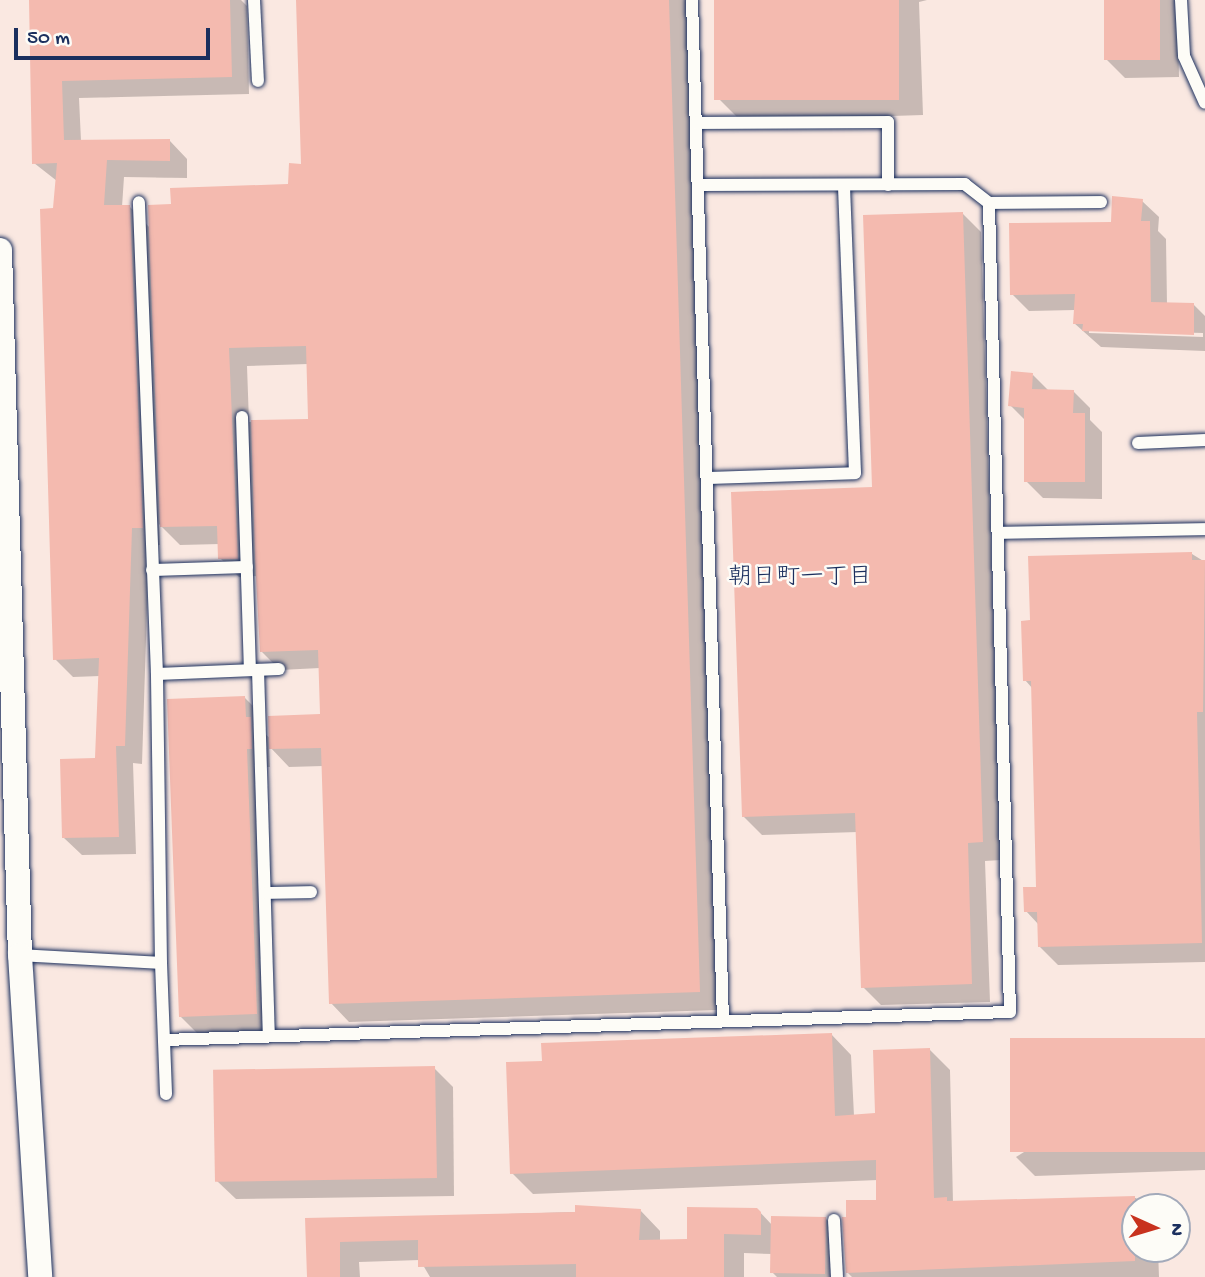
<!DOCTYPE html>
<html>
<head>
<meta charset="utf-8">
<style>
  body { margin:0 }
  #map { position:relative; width:1205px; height:1277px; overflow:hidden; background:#fae8e1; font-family:"Gochi Hand","Klee One",sans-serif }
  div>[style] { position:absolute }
  .shadow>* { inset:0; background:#0003 }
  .building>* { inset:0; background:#f4baaf; transform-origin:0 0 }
  .roads { filter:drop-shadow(0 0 2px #1b2f5e) drop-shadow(0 0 2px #1b2f5e) }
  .service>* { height:12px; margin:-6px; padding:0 6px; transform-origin:6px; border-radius:6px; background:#fdfcf7 }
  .minor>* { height:24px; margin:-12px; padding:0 12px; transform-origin:12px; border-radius:12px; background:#fdfcf7 }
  span { translate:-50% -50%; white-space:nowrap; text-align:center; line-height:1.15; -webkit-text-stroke:5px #fdfcf7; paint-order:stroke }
  .neighbourhood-label { font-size:24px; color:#1b2f5e }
  .north { position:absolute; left:1121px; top:1193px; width:70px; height:70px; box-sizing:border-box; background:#fdfcf7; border:2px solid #a3aaba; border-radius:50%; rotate:94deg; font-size:19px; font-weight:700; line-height:28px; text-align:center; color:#1b2f5e }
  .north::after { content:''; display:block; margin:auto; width:24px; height:32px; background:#c8321e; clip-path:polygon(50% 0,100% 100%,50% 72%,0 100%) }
  .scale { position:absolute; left:14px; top:28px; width:196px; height:32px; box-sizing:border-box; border:4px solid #1b2f5e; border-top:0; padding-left:9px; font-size:21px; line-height:24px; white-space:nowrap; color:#1b2f5e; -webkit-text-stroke:5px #fdfcf7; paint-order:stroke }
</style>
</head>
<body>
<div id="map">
  <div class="shadow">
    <i style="clip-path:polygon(evenodd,31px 0,241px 0,247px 6px,249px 94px,79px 98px,81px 141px,170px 141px,187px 159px,187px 178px,124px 177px,122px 207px,130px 207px,150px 228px,172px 205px,289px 186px,302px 166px,297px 0,687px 0,718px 1010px,349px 1022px,331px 1003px,323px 766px,289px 767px,269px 746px,270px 767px,265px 767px,275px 1032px,199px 1035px,180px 1016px,245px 698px,263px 716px,264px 733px,271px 739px,322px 715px,320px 668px,280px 670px,261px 651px,258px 576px,239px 577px,220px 558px,220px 544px,180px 545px,159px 524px,160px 545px,149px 545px,142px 764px,133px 763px,136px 854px,82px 855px,64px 838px,97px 760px,100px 676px,73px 677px,55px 659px,57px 181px,34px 163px,31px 0,308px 364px,310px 420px,249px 422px,247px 366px,308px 364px)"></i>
    <i style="clip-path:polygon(715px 0,927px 0,919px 2px,923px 115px,741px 121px,719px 99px)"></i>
    <i style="clip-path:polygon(1106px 0,1177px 0,1179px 77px,1125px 78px,1107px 60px)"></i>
    <i style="clip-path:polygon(evenodd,1142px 201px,1159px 217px,1158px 231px,1166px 239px,1167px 304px,1193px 304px,1205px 316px,1205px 351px,1101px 347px,1074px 323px,1075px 310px,1029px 311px,1012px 294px,1142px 201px,1089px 330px,1203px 333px,1203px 337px,1089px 333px,1089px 330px)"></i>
    <i style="clip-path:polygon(962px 213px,981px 232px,1001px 860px,985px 861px,990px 1002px,881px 1005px,863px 987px,858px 832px,762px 835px,743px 816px,874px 489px)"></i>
    <i style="clip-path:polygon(1033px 375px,1049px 391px,1073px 391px,1090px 408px,1090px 420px,1102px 432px,1102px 499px,1043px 498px,1026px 481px,1026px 421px,1010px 405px)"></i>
    <i style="clip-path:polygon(1192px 554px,1205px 562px,1205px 962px,1058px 965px,1040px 947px,1039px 925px,1026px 911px,1038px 888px,1033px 689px,1025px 680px,1031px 622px)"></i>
    <i style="clip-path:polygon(831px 1034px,851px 1055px,854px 1116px,877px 1115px,930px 1050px,950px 1070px,953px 1203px,1136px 1198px,1145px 1207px,1135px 1207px,1135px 1249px,1158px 1249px,1159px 1277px,852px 1277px,847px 1272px,878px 1202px,878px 1180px,533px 1194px,512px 1173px,544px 1062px)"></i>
    <i style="clip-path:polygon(1205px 1040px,1205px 1170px,1035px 1176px,1016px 1157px)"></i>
    <i style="clip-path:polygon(434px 1068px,453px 1087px,454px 1196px,236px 1199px,217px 1181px)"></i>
    <i style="clip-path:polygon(757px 1209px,772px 1225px,825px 1218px,838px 1231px,839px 1277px,777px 1277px,772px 1272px,772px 1254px,744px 1253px,744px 1277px,430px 1277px,420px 1260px,359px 1262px,360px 1277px,308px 1277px,307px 1220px,640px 1210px,660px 1231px,660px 1241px,688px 1241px)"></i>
  </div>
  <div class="building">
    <i style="clip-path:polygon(29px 0,230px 0,232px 77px,62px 81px,64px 140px,170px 139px,170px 161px,107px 160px,104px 205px,130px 205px,143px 528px,132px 528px,125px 746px,116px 746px,119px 837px,62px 838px,60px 759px,95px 758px,99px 658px,53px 660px,40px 209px,53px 208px,57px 163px,32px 164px)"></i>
    <i style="clip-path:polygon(296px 0,669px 0,700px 992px,329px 1004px,321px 748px,269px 749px,268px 716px,320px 714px,318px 650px,260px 652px,255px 559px,251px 420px,308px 419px,306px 346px,229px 348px,238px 559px,218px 559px,217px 526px,160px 527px,148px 205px,171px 204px,170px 188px,288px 184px,289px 163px,301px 164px)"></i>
    <i style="left:714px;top:0;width:185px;height:100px"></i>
    <i style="left:1104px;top:0;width:56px;height:60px"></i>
    <i style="clip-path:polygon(1112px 196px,1143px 199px,1141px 221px,1150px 221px,1151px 302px,1194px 303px,1194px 335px,1082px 331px,1083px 324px,1073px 324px,1075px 294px,1010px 295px,1009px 223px,1111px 222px)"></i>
    <i style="clip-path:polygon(963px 212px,983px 842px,968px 843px,972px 984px,861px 988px,855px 813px,742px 817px,731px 492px,872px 487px,863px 215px)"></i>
    <i style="clip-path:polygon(1011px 371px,1033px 373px,1032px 389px,1074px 390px,1073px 413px,1085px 413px,1085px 482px,1024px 482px,1024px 408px,1008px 406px)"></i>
    <i style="clip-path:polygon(1192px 552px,1192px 560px,1205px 560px,1203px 712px,1197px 712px,1202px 943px,1038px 947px,1037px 912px,1024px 912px,1023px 887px,1036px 887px,1031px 681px,1023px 681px,1021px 621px,1030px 620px,1028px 556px)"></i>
    <i style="clip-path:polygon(245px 696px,246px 717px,251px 717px,252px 749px,247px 749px,257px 1014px,179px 1017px,167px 699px)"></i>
    <i style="clip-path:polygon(832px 1033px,835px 1116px,875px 1113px,873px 1050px,930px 1048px,934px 1198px,947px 1197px,947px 1201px,1135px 1196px,1135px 1261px,846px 1273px,842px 1217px,846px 1217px,846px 1200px,876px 1200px,876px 1160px,510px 1174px,506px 1062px,542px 1061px,541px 1043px)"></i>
    <i style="left:1205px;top:1038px;width:114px;height:195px;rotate:90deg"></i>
    <i style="left:435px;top:1066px;width:112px;height:222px;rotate:89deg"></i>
    <i style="clip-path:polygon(575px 1205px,641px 1209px,639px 1240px,687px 1239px,687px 1207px,757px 1208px,761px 1212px,761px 1235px,724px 1234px,724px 1277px,576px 1277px,576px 1264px,418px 1267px,418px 1240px,340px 1242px,340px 1277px,307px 1277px,305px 1218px,575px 1212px)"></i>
    <i style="left:771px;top:1216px;width:55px;height:57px;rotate:1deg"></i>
  </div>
  <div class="roads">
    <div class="service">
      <i style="left:254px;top:0;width:81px;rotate:87.2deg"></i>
      <i style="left:692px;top:0;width:1019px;rotate:88.26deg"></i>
      <i style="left:1181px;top:0;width:56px;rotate:86.9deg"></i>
      <i style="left:1184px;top:56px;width:51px;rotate:65.9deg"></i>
      <i style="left:697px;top:123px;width:191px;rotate:-0.3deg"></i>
      <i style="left:888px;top:122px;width:63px;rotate:90deg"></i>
      <i style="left:989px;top:203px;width:112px;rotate:-0.5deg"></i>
      <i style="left:242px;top:417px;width:253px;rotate:88.2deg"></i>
      <i style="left:1138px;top:443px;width:67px;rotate:-2.6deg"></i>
      <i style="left:707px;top:478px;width:148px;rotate:-1.9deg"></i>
      <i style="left:855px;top:473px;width:288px;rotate:-92.2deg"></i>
      <i style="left:998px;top:533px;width:207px;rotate:-1.1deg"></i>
      <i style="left:152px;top:570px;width:95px;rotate:-1.8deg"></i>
      <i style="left:258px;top:670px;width:366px;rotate:88.3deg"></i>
      <i style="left:157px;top:674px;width:122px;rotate:-2.3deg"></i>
      <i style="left:265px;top:893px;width:46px;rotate:-1.2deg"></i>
      <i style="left:20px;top:955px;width:141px;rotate:3.2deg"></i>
      <i style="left:161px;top:963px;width:289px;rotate:-90.8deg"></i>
      <i style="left:157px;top:674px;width:472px;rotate:-92.2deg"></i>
      <i style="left:161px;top:963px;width:131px;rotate:87.8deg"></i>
      <i style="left:164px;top:1040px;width:846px;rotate:-1.9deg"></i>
      <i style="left:1010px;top:1012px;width:809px;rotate:-91.49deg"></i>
      <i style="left:989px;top:203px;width:31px;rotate:-142deg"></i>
      <i style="left:965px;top:184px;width:266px;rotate:179.8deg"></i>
      <i style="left:834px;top:1220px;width:57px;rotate:87deg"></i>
    </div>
    <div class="minor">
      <i style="left:0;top:250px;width:705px;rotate:88.38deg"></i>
      <i style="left:20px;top:955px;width:323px;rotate:86.4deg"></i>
    </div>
  </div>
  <div class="neighbourhood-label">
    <span style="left:800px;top:579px">朝日町一丁目</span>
  </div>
  <div class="north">N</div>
  <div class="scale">50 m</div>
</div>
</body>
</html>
